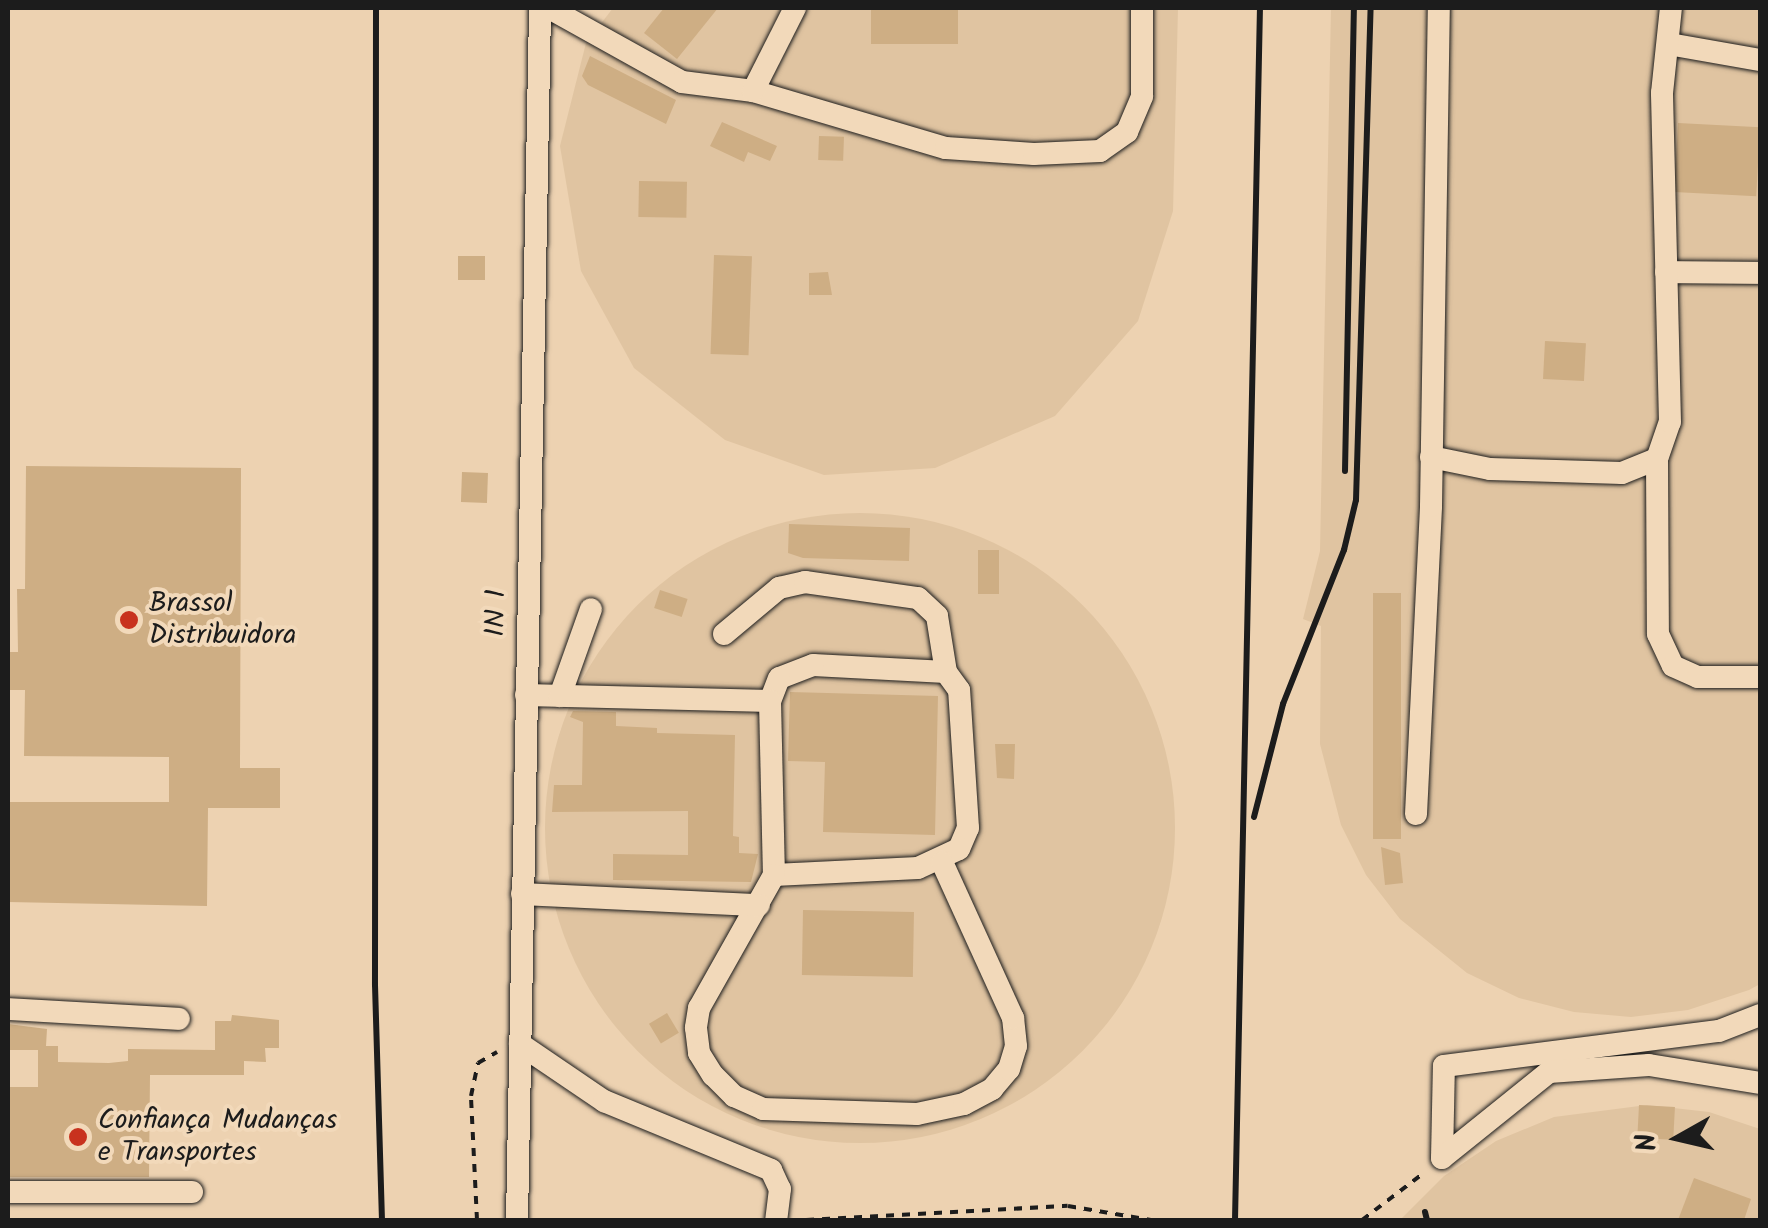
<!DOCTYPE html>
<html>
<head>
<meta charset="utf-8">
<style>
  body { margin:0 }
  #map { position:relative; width:1768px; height:1228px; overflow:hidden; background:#edd2b1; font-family:Kalam,sans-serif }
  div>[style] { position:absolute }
  .built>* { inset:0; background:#e0c4a1 }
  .round { border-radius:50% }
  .building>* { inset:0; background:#ceae84; transform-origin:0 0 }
  .path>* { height:4px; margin-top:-2px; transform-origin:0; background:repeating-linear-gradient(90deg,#1c1c1c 0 8px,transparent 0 16px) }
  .roads { filter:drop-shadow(0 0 2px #1c1c1c) drop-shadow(0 0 2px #1c1c1c) }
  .minor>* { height:22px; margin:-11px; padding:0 11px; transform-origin:11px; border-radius:11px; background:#f2d9ba }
  .rail>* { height:6px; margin:-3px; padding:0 3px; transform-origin:3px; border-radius:3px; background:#1c1c1c }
  .dots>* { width:28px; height:28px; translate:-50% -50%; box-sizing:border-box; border:5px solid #f2d9ba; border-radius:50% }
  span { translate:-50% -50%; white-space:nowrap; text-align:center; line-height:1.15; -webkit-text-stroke:8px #f2d9ba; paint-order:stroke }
  .poi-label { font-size:28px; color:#1c1c1c }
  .left { translate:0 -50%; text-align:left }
  .street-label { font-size:28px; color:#1c1c1c }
  .frame { position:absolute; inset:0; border:10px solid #1c1c1c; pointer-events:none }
  .north { position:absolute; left:1628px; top:1088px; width:100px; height:100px; -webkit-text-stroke:8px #f2d9ba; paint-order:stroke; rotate:262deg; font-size:28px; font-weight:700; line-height:40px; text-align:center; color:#1c1c1c }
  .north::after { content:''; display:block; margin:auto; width:35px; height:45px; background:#1c1c1c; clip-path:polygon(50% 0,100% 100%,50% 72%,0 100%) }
</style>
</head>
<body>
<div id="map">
  <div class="built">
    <i style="clip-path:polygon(613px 8px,1178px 8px,1173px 211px,1138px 321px,1055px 416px,935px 468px,824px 475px,725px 440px,634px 368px,581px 271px,560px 146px,586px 43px)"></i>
    <i style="clip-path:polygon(1331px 8px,1760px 8px,1760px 984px,1749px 990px,1688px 1010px,1631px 1017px,1574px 1012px,1519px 998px,1467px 973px,1400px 919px,1366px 875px,1341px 825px,1320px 744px,1321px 626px,1303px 619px,1320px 551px)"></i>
    <i class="round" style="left:545px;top:513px;width:630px;height:630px"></i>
    <i style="clip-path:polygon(1647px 1105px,1709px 1112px,1760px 1129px,1760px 1220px,1400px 1220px,1444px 1176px,1496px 1141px,1554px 1117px)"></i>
  </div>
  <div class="building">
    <i style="clip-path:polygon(664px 8px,718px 8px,677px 59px,644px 33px)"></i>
    <i style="left:871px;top:8px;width:87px;height:36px"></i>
    <i style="clip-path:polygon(590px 56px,676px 100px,666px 124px,588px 85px,582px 76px)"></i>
    <i style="clip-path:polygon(722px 122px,777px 146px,770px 161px,748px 152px,744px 162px,710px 146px)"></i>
    <i style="left:1678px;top:123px;width:82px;height:69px;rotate:3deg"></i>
    <i style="left:819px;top:136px;width:25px;height:24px;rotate:2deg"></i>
    <i style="left:639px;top:181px;width:48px;height:36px;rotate:1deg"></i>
    <i style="left:714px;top:255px;width:38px;height:99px;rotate:2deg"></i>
    <i style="left:458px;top:256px;width:27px;height:24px"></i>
    <i style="clip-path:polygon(828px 272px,832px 295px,809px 295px,809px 273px)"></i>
    <i style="left:1545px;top:341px;width:41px;height:38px;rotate:3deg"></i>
    <i style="clip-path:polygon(26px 466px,241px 468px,240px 768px,280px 768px,280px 808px,208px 808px,207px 906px,8px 902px,8px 802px,169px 802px,169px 757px,24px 756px,25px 690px,9px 690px,9px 652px,18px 652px,17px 589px,25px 589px)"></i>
    <i style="left:462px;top:472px;width:26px;height:30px;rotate:2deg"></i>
    <i style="clip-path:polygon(789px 524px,910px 528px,909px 561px,803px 558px,788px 553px)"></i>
    <i style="left:978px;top:550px;width:21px;height:44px"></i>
    <i style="left:660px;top:590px;width:29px;height:19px;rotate:18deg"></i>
    <i style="left:1373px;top:593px;width:28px;height:246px"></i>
    <i style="clip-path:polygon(790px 692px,938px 696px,935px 835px,823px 832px,825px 762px,788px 761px)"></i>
    <i style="clip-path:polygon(573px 711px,616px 712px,616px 726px,657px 728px,657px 733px,735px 735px,733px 836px,739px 837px,739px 853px,758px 854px,751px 882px,613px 880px,613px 854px,688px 855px,688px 811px,552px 812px,554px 785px,582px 785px,583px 722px,570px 717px)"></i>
    <i style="clip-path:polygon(995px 744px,1015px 744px,1014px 779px,997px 778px)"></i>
    <i style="clip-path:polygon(1381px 847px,1400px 853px,1403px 883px,1385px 885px)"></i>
    <i style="left:803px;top:910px;width:111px;height:65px;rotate:1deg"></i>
    <i style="left:667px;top:1013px;width:23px;height:21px;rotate:59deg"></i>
    <i style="clip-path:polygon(232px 1015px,279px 1020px,279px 1048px,265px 1048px,266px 1062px,244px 1061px,244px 1075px,150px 1075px,149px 1177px,8px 1177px,8px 1087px,38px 1087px,38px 1050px,8px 1050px,8px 1024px,47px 1029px,46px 1046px,58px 1046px,58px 1062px,109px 1063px,128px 1061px,128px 1049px,215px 1050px,215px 1021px,231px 1021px)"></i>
    <i style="left:1639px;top:1105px;width:36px;height:33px;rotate:3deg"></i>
    <i style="clip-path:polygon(1694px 1178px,1751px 1199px,1744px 1220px,1678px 1220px)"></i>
  </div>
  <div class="path">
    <i style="left:477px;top:1220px;width:124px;rotate:-92.8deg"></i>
    <i style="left:471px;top:1096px;width:34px;rotate:-78deg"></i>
    <i style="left:478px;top:1063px;width:22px;rotate:-30deg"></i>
    <i style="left:806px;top:1220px;width:262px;rotate:-3.1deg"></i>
    <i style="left:1068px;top:1206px;width:84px;rotate:9.6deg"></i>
    <i style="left:1362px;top:1220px;width:79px;rotate:-37.3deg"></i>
  </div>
  <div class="roads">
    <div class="minor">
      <i style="left:549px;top:8px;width:152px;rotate:29.1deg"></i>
      <i style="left:682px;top:82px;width:72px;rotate:7.2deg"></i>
      <i style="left:753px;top:91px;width:201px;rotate:16.5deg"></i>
      <i style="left:946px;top:148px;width:88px;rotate:3.9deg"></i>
      <i style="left:1034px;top:154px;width:66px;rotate:-2.6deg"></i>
      <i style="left:1100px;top:151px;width:33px;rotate:-35deg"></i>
      <i style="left:1127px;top:132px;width:39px;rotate:-67deg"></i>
      <i style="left:1142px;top:96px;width:88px;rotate:-90deg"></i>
      <i style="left:1669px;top:44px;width:92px;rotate:10deg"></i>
      <i style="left:753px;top:91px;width:93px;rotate:-63.2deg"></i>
      <i style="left:1666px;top:272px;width:94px;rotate:0.6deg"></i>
      <i style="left:1431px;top:457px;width:60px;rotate:11.5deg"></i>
      <i style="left:1490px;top:469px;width:132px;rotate:1.7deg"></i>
      <i style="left:1622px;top:473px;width:38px;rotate:-22deg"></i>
      <i style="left:1657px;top:459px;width:39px;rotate:-71deg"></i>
      <i style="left:1670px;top:422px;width:329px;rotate:-91.4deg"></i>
      <i style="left:1662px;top:93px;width:85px;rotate:-84deg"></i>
      <i style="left:1657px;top:459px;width:175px;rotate:89.7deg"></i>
      <i style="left:1658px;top:634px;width:35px;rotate:65deg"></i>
      <i style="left:1673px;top:666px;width:27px;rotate:24deg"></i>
      <i style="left:1698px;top:677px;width:62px"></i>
      <i style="left:724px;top:634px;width:72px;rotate:-39.9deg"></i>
      <i style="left:779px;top:588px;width:27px;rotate:-13deg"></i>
      <i style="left:805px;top:582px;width:114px;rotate:8.1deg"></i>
      <i style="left:918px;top:598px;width:26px;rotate:43deg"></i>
      <i style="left:937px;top:616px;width:57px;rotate:80.9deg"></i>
      <i style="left:526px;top:695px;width:244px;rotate:1.4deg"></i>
      <i style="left:560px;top:696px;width:92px;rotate:-70.4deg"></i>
      <i style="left:1416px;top:814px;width:308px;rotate:-87.2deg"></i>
      <i style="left:1431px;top:506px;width:498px;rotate:-89.1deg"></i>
      <i style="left:774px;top:875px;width:144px;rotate:-2.8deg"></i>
      <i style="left:918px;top:868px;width:45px;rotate:-24.9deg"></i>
      <i style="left:959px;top:849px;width:23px;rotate:-67deg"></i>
      <i style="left:968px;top:828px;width:138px;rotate:-93.7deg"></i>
      <i style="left:959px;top:690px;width:22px;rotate:-126deg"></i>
      <i style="left:946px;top:672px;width:133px;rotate:-177deg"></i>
      <i style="left:813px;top:665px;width:36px;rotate:159deg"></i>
      <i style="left:779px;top:678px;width:25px;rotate:111deg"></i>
      <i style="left:770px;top:701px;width:174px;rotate:88.7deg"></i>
      <i style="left:774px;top:875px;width:153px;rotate:119.4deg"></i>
      <i style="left:699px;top:1008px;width:20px;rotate:99deg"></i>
      <i style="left:696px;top:1028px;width:25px;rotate:83deg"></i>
      <i style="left:699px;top:1053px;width:26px;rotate:58deg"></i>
      <i style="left:713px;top:1075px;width:30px;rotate:45deg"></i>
      <i style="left:734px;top:1096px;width:32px;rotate:24deg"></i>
      <i style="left:763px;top:1109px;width:154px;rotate:1.9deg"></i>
      <i style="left:917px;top:1114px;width:48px;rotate:-12deg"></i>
      <i style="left:964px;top:1104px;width:32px;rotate:-28deg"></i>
      <i style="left:992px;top:1089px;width:26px;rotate:-50deg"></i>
      <i style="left:1009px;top:1069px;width:24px;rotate:-73deg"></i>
      <i style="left:1016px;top:1046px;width:28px;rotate:-96deg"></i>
      <i style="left:1013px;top:1018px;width:171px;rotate:-114.5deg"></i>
      <i style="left:522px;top:894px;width:237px;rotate:2.7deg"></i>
      <i style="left:8px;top:1009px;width:171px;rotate:3.3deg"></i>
      <i style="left:520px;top:1044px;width:102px;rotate:34.2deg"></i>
      <i style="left:604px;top:1101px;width:181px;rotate:22.4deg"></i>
      <i style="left:771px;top:1170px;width:21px;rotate:65deg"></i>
      <i style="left:780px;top:1189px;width:31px;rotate:97deg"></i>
      <i style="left:1442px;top:1158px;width:92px;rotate:-88.8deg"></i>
      <i style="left:1444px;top:1066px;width:277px;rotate:-7.3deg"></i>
      <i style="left:1719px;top:1031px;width:44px;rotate:-21.3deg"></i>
      <i style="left:1442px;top:1158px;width:137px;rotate:-38.8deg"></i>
      <i style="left:1549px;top:1072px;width:100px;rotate:-4deg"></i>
      <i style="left:1649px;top:1065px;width:112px;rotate:9.2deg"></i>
      <i style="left:8px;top:1192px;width:184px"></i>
      <i style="left:517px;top:1220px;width:1212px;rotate:-88.91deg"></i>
    </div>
  </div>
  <div class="rail">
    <i style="left:376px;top:8px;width:977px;rotate:90.06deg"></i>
    <i style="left:375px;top:985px;width:235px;rotate:88.3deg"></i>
    <i style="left:1345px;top:471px;width:463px;rotate:-88.9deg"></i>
    <i style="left:1254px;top:817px;width:117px;rotate:-75.6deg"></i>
    <i style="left:1283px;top:704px;width:166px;rotate:-68.4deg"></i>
    <i style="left:1344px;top:550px;width:51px;rotate:-76.5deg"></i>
    <i style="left:1356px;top:500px;width:492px;rotate:-88.3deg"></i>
    <i style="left:1425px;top:1212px;width:8px;rotate:76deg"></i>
    <i style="left:1235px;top:1220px;width:1212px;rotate:-88.82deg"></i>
  </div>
  <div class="dots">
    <i style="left:129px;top:620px;background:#c8321e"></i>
    <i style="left:78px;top:1137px;background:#c8321e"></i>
  </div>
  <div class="poi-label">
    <span class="left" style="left:149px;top:620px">Brassol<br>Distribuidora</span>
    <span class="left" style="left:98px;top:1137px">Confiança Mudanças<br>e Transportes</span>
  </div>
  <div class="street-label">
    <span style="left:497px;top:613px;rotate:-89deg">IN 1</span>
  </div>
  <div class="frame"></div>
  <div class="north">N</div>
</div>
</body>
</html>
